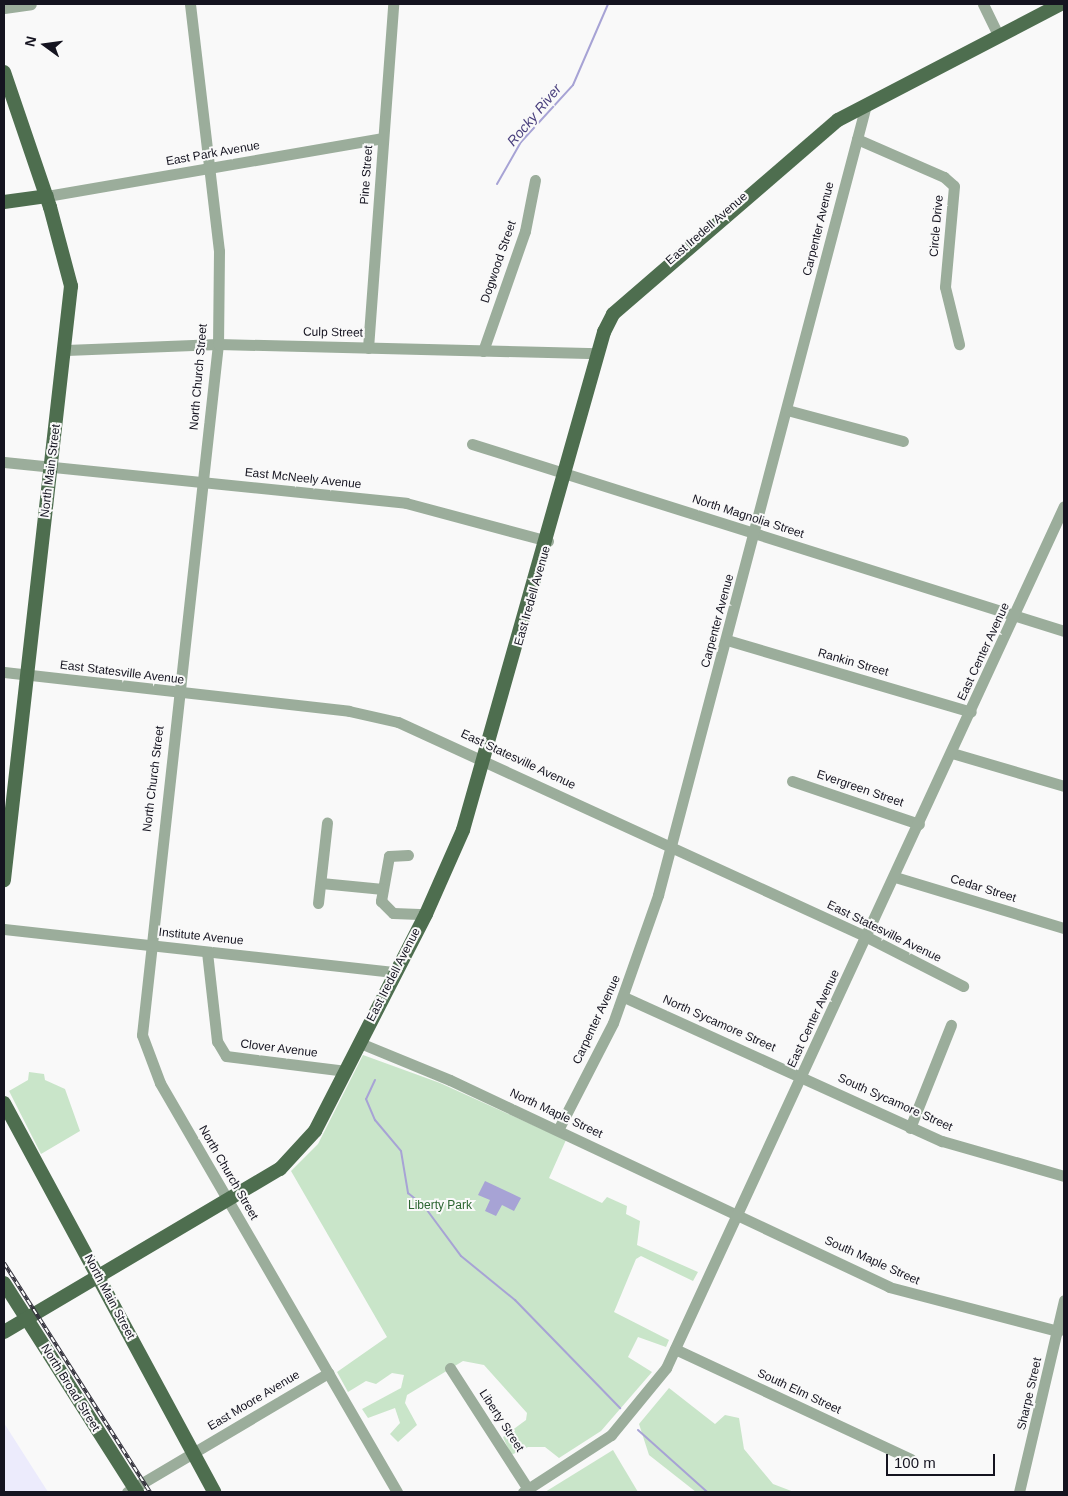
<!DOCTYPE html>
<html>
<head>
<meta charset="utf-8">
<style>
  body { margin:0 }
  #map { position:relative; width:1068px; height:1496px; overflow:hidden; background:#f9f9f9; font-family:Arial,sans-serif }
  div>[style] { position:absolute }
  .built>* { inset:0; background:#ecebfc }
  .green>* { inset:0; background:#c9e5c9 }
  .water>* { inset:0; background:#a7a3d5 }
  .stream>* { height:2px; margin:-1px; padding:0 1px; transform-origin:1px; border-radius:1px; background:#a7a3d5 }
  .minor>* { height:11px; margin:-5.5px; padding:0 5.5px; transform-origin:5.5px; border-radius:5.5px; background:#9bad9b }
  .major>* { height:14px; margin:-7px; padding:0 7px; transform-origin:7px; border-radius:7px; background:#4e6e4f }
  .rail>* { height:4px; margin-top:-2px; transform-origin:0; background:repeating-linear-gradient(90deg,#f9f9f9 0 5.5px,#34333d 0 11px); box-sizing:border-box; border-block:1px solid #34333d }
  span { translate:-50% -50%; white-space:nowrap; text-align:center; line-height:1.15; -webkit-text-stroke:4px #f9f9f9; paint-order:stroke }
  .street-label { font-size:12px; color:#151420 }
  .park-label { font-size:12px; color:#2c6531 }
  .water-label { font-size:14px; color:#493f7d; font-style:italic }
  .frame { position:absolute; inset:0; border:5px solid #151420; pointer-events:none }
  .north { position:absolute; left:20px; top:20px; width:50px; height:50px; -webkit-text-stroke:4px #f9f9f9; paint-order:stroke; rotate:284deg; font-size:14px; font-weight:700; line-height:20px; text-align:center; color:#151420 }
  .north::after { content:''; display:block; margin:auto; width:18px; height:22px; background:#151420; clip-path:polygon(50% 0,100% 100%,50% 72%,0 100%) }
  .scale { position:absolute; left:886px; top:1454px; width:109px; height:22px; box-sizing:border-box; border:2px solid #151420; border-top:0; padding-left:6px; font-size:15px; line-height:18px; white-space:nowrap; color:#151420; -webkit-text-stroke:4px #f9f9f9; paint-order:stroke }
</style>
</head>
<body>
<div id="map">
  <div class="built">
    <i style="clip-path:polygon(4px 1423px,48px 1492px,4px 1492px)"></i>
  </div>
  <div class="green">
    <i style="clip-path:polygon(363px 1055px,440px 1083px,566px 1140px,549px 1178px,602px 1203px,607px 1197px,627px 1206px,626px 1214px,640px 1221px,637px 1245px,698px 1272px,693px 1281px,641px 1256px,636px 1259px,614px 1312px,669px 1340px,666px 1347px,638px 1337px,628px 1357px,652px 1372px,601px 1431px,559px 1458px,545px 1447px,528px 1447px,511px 1455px,503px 1437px,526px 1420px,527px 1413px,484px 1365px,463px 1361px,407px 1395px,405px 1403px,417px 1425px,398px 1442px,390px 1434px,400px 1423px,395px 1408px,368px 1418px,362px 1409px,401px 1388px,404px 1375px,392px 1373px,376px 1384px,366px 1381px,348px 1392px,337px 1372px,387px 1337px,291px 1171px,318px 1144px)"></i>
    <i style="clip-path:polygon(29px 1072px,44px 1074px,45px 1080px,65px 1089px,80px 1131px,41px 1154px,9px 1091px,28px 1080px)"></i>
    <i style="clip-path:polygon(669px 1388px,715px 1424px,725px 1415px,739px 1418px,744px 1449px,773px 1484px,794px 1492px,696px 1492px,649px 1455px,639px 1424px)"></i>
    <i style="clip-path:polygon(613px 1450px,638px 1492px,545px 1492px)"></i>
  </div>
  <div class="water">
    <i style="clip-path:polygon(485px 1181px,521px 1198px,514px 1211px,502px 1205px,496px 1216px,485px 1211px,490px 1200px,478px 1195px)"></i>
  </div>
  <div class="stream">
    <i style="left:497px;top:184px;width:48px;rotate:-60.3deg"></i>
    <i style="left:521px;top:142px;width:77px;rotate:-47.6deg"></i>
    <i style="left:573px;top:85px;width:88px;rotate:-66.6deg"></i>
    <i style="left:375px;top:1080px;width:21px;rotate:115deg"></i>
    <i style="left:366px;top:1099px;width:23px;rotate:67deg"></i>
    <i style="left:375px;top:1120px;width:40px;rotate:50deg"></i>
    <i style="left:401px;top:1151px;width:43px;rotate:80.5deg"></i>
    <i style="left:408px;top:1193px;width:21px;rotate:39deg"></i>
    <i style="left:424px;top:1206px;width:62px;rotate:53.5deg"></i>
    <i style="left:461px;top:1256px;width:70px;rotate:39.2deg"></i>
    <i style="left:515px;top:1300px;width:151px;rotate:45.8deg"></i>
    <i style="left:638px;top:1430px;width:93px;rotate:41.9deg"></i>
  </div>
  <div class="minor">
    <i style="left:190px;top:4px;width:249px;rotate:83.3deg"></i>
    <i style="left:219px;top:251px;width:93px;rotate:90.6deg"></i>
    <i style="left:218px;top:344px;width:695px;rotate:96.28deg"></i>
    <i style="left:142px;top:1035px;width:51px;rotate:69.4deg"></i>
    <i style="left:160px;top:1083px;width:473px;rotate:59.9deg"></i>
    <i style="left:983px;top:4px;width:34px;rotate:64deg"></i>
    <i style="left:4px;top:8px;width:27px;rotate:-8deg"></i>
    <i style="left:857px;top:139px;width:95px;rotate:23.6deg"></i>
    <i style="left:944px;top:177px;width:13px;rotate:42deg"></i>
    <i style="left:954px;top:186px;width:101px;rotate:95.1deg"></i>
    <i style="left:945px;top:287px;width:59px;rotate:76.2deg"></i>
    <i style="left:47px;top:196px;width:341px;rotate:-9.8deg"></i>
    <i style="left:368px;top:348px;width:345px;rotate:-85.8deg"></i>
    <i style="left:66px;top:350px;width:152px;rotate:-2.3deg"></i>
    <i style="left:218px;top:344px;width:380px;rotate:1.4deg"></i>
    <i style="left:483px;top:351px;width:127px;rotate:-70.7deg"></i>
    <i style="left:525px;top:231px;width:52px;rotate:-78.9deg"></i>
    <i style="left:787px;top:410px;width:120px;rotate:15deg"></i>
    <i style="left:472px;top:444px;width:621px;rotate:17.53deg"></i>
    <i style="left:4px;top:462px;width:404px;rotate:5.8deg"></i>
    <i style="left:406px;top:503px;width:147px;rotate:15deg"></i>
    <i style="left:727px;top:640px;width:254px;rotate:16.4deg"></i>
    <i style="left:4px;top:672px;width:347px;rotate:6.4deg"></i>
    <i style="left:349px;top:711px;width:50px;rotate:12.7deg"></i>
    <i style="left:398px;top:722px;width:516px;rotate:24.63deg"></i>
    <i style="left:867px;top:937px;width:108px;rotate:27deg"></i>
    <i style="left:952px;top:753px;width:117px;rotate:16.4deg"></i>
    <i style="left:792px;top:781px;width:134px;rotate:18.7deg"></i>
    <i style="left:408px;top:855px;width:19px;rotate:177deg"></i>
    <i style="left:389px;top:856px;width:46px;rotate:100.1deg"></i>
    <i style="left:381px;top:901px;width:17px;rotate:45deg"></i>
    <i style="left:393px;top:913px;width:33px;rotate:2deg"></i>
    <i style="left:895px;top:877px;width:177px;rotate:16.8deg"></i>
    <i style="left:321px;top:883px;width:62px;rotate:5.5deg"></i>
    <i style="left:318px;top:903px;width:81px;rotate:-83.6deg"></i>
    <i style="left:4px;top:929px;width:394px;rotate:6.3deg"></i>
    <i style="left:207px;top:952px;width:90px;rotate:83.6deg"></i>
    <i style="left:217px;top:1041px;width:17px;rotate:59deg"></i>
    <i style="left:226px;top:1056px;width:121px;rotate:7.1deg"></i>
    <i style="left:624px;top:997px;width:349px;rotate:24.4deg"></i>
    <i style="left:942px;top:1141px;width:127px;rotate:16deg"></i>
    <i style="left:360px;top:1043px;width:97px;rotate:22.3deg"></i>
    <i style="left:450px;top:1080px;width:485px;rotate:25.2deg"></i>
    <i style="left:889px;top:1287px;width:175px;rotate:14.6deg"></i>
    <i style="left:910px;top:1128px;width:111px;rotate:-68.3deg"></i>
    <i style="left:558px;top:1130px;width:120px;rotate:-62.8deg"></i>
    <i style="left:613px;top:1023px;width:136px;rotate:-70.6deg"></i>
    <i style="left:658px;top:895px;width:817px;rotate:-75.25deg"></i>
    <i style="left:675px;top:1349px;width:260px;rotate:25deg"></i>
    <i style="left:450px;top:1368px;width:144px;rotate:57.2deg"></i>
    <i style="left:127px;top:1492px;width:234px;rotate:-30.6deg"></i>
    <i style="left:523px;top:1492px;width:105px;rotate:-32.9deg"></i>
    <i style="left:611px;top:1435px;width:87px;rotate:-50.6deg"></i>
    <i style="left:666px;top:1368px;width:949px;rotate:-65.22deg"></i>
    <i style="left:1019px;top:1492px;width:197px;rotate:-76.8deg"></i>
  </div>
  <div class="major">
    <i style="left:4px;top:72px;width:143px;rotate:71.2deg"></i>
    <i style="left:50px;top:207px;width:82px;rotate:75.1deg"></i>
    <i style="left:71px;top:286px;width:598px;rotate:96.44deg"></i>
    <i style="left:4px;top:202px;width:43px;rotate:-7.9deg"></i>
    <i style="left:4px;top:1103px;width:442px;rotate:61.6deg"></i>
    <i style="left:4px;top:1283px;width:248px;rotate:57.5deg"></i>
    <i style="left:4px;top:1332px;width:321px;rotate:-30.6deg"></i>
    <i style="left:280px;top:1169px;width:52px;rotate:-47.4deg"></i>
    <i style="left:315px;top:1131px;width:244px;rotate:-62.9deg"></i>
    <i style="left:426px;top:914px;width:92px;rotate:-66.2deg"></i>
    <i style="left:463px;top:830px;width:518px;rotate:-74.19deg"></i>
    <i style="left:604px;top:332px;width:20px;rotate:-63deg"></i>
    <i style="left:613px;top:314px;width:297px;rotate:-40.8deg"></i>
    <i style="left:838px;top:120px;width:251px;rotate:-27.5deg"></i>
  </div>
  <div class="rail">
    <i style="left:4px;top:1263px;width:272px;rotate:57.5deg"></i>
  </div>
  <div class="street-label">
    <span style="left:213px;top:154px;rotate:-10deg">East Park Avenue</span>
    <span style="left:367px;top:175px;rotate:-86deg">Pine Street</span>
    <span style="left:937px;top:226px;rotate:-85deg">Circle Drive</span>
    <span style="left:707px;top:229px;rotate:-41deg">East Iredell Avenue</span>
    <span style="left:819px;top:229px;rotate:-76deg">Carpenter Avenue</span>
    <span style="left:499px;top:262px;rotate:-71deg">Dogwood Street</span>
    <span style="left:333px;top:333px;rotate:1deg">Culp Street</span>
    <span style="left:199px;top:377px;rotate:-85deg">North Church Street</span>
    <span style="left:51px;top:471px;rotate:-83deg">North Main Street</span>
    <span style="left:303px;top:479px;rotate:6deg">East McNeely Avenue</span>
    <span style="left:748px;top:517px;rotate:18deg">North Magnolia Street</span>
    <span style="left:533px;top:596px;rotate:-74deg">East Iredell Avenue</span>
    <span style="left:718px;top:621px;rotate:-75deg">Carpenter Avenue</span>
    <span style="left:984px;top:652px;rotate:-65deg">East Center Avenue</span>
    <span style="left:853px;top:663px;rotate:16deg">Rankin Street</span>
    <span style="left:122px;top:673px;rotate:7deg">East Statesville Avenue</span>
    <span style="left:518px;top:760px;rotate:25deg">East Statesville Avenue</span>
    <span style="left:154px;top:779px;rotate:-83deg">North Church Street</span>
    <span style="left:860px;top:789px;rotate:19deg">Evergreen Street</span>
    <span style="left:983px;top:889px;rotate:17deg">Cedar Street</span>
    <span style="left:884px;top:932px;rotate:26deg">East Statesville Avenue</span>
    <span style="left:201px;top:937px;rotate:6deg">Institute Avenue</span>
    <span style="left:394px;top:975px;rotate:-63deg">East Iredell Avenue</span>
    <span style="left:814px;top:1019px;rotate:-65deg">East Center Avenue</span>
    <span style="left:597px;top:1020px;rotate:-65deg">Carpenter Avenue</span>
    <span style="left:719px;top:1024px;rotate:24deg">North Sycamore Street</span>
    <span style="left:279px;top:1049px;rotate:7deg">Clover Avenue</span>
    <span style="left:895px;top:1103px;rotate:24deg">South Sycamore Street</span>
    <span style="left:556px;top:1114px;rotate:25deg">North Maple Street</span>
    <span style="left:228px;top:1173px;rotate:60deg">North Church Street</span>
    <span style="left:872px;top:1261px;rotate:24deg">South Maple Street</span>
    <span style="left:109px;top:1297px;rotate:62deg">North Main Street</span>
    <span style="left:70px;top:1388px;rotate:58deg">North Broad Street</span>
    <span style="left:799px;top:1392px;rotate:25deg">South Elm Street</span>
    <span style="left:1030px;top:1394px;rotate:-77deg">Sharpe Street</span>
    <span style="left:254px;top:1401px;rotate:-31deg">East Moore Avenue</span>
    <span style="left:501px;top:1421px;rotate:57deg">Liberty Street</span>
  </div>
  <div class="park-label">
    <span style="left:440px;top:1206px">Liberty Park</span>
  </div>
  <div class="water-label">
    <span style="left:534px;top:115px;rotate:-50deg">Rocky River</span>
  </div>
  <div class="frame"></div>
  <div class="north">N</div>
  <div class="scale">100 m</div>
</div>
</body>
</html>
